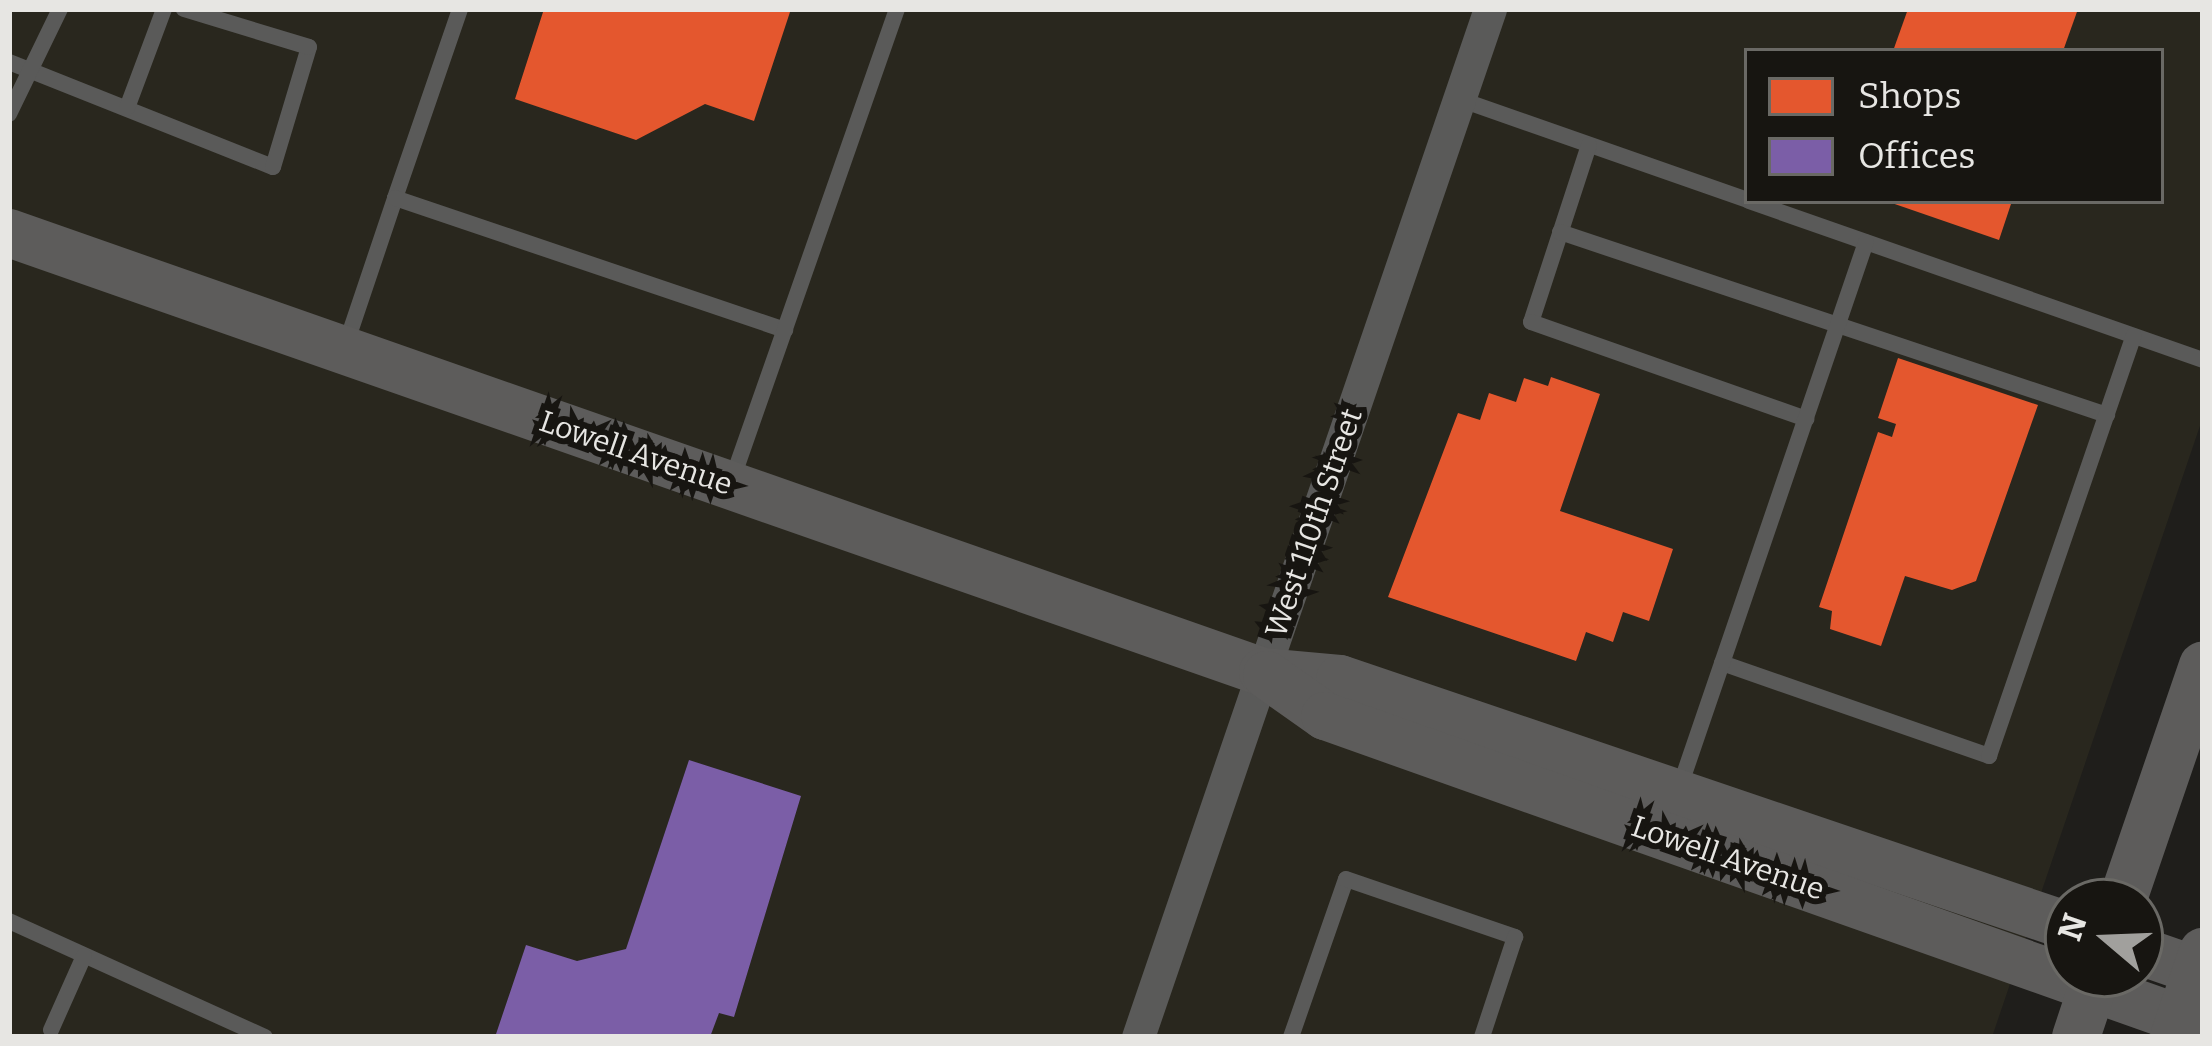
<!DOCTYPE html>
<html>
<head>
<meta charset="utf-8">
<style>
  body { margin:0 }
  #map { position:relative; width:2212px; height:1046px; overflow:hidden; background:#1f1e1b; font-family:Bitter,serif }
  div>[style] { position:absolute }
  .built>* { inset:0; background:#29271e }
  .shops>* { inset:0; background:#e4572e }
  .offices>* { inset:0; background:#7b5ea7 }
  .lane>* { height:16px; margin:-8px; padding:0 8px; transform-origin:8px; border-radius:8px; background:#5a5a59 }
  .street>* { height:33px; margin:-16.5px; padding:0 16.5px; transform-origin:16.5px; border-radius:16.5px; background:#5a5a59 }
  .secondary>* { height:48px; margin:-24px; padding:0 24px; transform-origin:24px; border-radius:24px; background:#5d5c5b }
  span { translate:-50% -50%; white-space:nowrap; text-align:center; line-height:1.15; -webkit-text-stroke:12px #171511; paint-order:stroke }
  .street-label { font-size:30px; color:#e7e6e3 }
  .frame { position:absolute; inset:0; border:12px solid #e7e6e3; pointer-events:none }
  .legend { position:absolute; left:1744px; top:48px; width:420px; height:156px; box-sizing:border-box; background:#171511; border:3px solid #6a6965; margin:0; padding:15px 21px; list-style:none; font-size:36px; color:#e7e6e3 }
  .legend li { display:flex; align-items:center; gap:24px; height:60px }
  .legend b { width:60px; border:3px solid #6a6965 }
  .north { position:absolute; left:2044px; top:878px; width:120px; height:120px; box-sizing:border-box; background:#171511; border:3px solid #6a6965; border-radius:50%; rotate:289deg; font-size:33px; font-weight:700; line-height:48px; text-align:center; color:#e7e6e3 }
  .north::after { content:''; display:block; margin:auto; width:42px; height:54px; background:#a1a09d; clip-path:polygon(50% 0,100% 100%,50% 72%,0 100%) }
</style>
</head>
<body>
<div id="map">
  <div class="built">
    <i style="clip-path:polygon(evenodd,9px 9px,2203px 9px,2203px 417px,1992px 1037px,9px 1037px,9px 9px,1747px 51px,2161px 51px,2161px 201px,1747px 201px,1747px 51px)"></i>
  </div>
  <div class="shops">
    <i style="clip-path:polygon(544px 9px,791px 9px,754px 121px,705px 104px,636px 140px,515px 99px)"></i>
    <i style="clip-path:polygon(1908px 9px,2078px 9px,2063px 51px,1893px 51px)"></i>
    <i style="clip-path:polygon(1886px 201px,2012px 201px,1999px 240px)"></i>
    <i style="clip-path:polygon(1898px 358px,2038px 405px,1976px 581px,1952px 590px,1905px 576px,1881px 646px,1830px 629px,1832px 611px,1819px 607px,1878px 432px,1892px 437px,1896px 424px,1878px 418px)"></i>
    <i style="clip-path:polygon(1551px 377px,1600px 394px,1560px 511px,1673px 549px,1649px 621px,1623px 612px,1613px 642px,1586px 632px,1576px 661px,1388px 597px,1458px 413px,1480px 420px,1489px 393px,1516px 402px,1524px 378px,1548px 386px)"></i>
  </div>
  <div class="offices">
    <i style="clip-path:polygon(689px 760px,801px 796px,734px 1017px,719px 1013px,710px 1037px,495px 1037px,526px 945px,577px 961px,626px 949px)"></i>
  </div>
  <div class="lane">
    <i style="left:9px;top:62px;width:284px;rotate:21.7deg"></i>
    <i style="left:273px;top:167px;width:125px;rotate:-73.3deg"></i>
    <i style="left:309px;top:47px;width:131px;rotate:-163.1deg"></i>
    <i style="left:1459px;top:99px;width:305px;rotate:19.3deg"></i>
    <i style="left:127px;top:108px;width:106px;rotate:-69.5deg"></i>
    <i style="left:9px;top:114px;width:117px;rotate:-64.1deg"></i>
    <i style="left:1589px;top:145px;width:186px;rotate:108.1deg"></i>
    <i style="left:1531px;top:322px;width:292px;rotate:19.4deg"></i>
    <i style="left:395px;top:198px;width:200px;rotate:-71deg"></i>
    <i style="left:1749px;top:201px;width:481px;rotate:19.3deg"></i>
    <i style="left:1560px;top:232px;width:577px;rotate:18.5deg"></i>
    <i style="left:346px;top:344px;width:154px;rotate:-71.4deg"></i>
    <i style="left:395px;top:198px;width:412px;rotate:18.7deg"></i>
    <i style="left:732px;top:480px;width:499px;rotate:-70.7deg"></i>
    <i style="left:1722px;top:663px;width:283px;rotate:19.2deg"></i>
    <i style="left:1989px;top:756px;width:444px;rotate:-71deg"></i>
    <i style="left:1678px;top:792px;width:581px;rotate:-71.13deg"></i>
    <i style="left:9px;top:921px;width:281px;rotate:24.4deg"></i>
    <i style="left:51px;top:1030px;width:81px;rotate:-66deg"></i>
    <i style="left:1291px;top:1037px;width:167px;rotate:-70.8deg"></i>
    <i style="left:1346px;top:879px;width:179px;rotate:18.9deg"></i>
    <i style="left:1515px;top:937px;width:105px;rotate:108.3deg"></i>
  </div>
  <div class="street">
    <i style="left:1138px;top:1037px;width:1087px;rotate:-71.1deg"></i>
  </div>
  <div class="secondary">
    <i style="left:9px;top:233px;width:1329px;rotate:19.29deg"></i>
    <i style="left:1263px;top:672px;width:77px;rotate:5.2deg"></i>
    <i style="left:1340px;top:679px;width:769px;rotate:18.74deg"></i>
    <i style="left:1267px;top:675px;width:71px;rotate:35.3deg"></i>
    <i style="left:1325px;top:716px;width:931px;rotate:19.5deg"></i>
    <i style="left:2122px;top:902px;width:250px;rotate:-71.1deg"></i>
    <i style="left:2140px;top:951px;width:67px;rotate:19.2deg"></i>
    <i style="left:2076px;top:1037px;width:66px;rotate:-71.6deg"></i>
    <i style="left:2174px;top:1037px;width:90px;rotate:-71.2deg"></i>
  </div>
  <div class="street-label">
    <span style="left:636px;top:453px;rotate:19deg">Lowell Avenue</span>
    <span style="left:1314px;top:523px;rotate:-71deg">West 110th Street</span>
    <span style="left:1728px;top:858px;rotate:19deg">Lowell Avenue</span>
  </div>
  <div class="frame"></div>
  <ul class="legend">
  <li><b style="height:33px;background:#e4572e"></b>Shops</li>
  <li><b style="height:33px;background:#7b5ea7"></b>Offices</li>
  </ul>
  <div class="north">N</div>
</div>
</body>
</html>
